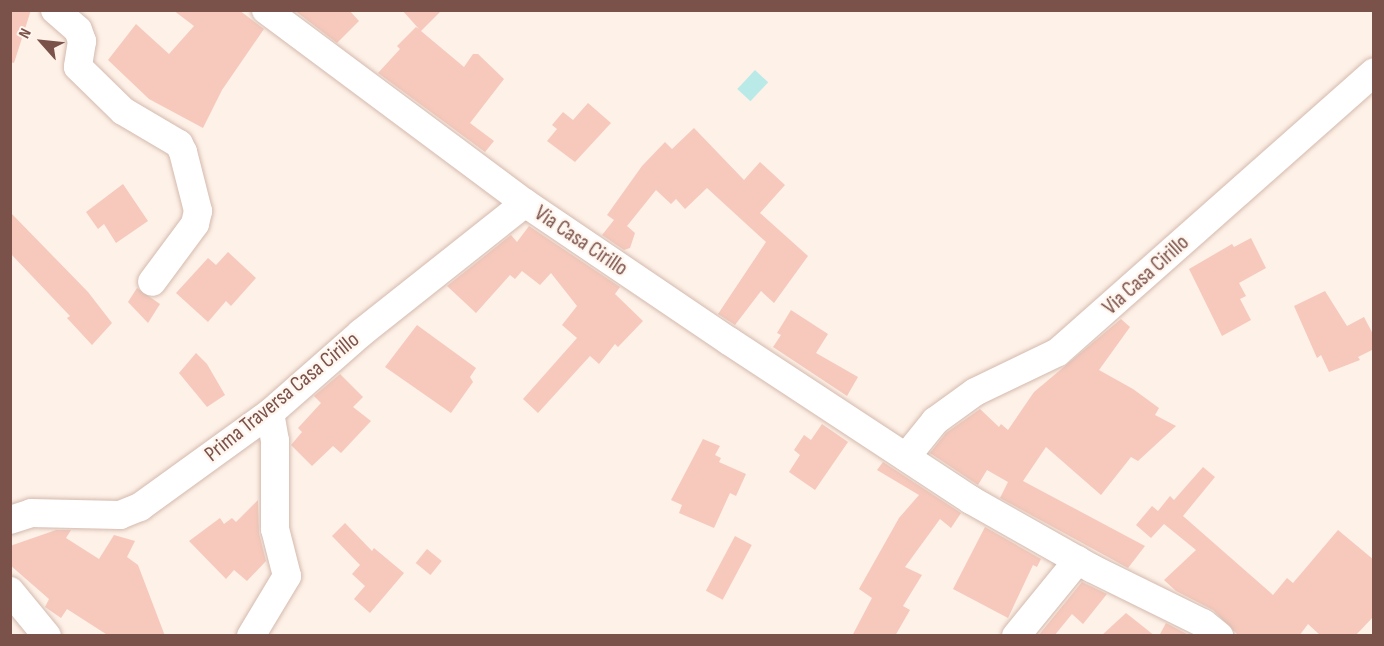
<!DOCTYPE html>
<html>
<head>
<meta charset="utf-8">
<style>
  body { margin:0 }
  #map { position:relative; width:1384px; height:646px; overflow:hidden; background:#fef1e7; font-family:"Sofia Sans Condensed",sans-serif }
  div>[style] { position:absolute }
  .water>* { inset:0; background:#b9eae8; transform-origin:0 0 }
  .building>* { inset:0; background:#f6c9bc; transform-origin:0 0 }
  .roads { filter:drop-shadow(0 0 2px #d4b9ae) drop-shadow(0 0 2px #d4b9ae) }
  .minor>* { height:28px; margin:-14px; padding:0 14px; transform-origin:14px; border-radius:14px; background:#fff }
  span { translate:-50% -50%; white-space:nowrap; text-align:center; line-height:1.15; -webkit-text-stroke:5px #fff6ef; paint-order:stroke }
  .street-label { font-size:22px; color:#7b5249 }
  .frame { position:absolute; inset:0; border:12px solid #7b5249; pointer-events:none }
  .north { position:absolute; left:12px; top:12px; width:60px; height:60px; -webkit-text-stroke:4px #fff6ef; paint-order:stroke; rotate:297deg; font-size:16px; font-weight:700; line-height:24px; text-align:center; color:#7b5249 }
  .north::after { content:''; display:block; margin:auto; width:21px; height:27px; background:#7b5249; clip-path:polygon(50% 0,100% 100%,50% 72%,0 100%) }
</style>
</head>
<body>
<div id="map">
  <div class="water">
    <i style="left:755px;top:70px;width:18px;height:26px;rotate:43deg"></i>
  </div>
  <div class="building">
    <i style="clip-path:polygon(10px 10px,31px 10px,14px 63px,10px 62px)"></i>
    <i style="clip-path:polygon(173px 10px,239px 10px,264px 29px,222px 90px,203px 128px,149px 99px,108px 60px,136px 24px,169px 54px,194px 26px)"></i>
    <i style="clip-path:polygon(294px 10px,349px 10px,359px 21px,337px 43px)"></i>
    <i style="clip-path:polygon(402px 10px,442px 10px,421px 31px,464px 67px,473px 54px,478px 54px,504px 79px,470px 123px,494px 141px,485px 152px,378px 73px,400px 49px,397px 46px,416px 27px,419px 29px)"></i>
    <i style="clip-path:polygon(588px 103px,611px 123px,575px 162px,547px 141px,557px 129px,552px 125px,563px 112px,573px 120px)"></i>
    <i style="clip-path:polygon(694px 128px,744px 180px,760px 162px,785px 185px,760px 213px,808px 256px,774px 303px,761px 291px,735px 325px,718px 314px,766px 242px,707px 188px,685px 209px,676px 199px,671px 204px,656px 190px,627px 226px,635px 233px,630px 248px,624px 250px,602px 235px,614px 220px,607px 215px,642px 166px,665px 142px,672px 149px)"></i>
    <i style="clip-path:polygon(123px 184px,148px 221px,116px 243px,104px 224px,98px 229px,86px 212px)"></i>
    <i style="clip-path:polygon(10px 212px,88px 292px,112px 323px,92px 345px,67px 318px,70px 316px,10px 253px)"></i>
    <i style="clip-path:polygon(529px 226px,620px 287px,615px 294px,643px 321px,618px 347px,615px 344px,599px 364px,590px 356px,538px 413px,523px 399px,577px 338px,562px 325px,577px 306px,551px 273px,540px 285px,522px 271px,515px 279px,510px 275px,476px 313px,447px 286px,511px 235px,517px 242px)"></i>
    <i style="clip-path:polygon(1251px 238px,1266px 268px,1239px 283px,1246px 296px,1240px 299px,1251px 320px,1222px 336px,1189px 269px,1232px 244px,1234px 247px)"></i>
    <i style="clip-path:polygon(228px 252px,256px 278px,231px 306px,226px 301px,208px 322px,176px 293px,208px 258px,216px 265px)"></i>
    <i style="clip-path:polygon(137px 288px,160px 304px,148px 323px,128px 302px)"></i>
    <i style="clip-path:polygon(1325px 291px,1347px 326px,1364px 317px,1374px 336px,1374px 349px,1358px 357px,1360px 360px,1329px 372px,1321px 355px,1317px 358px,1294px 306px)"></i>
    <i style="clip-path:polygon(791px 310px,828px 334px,816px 353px,858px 377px,847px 396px,773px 347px,781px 335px,777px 333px)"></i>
    <i style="clip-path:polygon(1121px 319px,1130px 327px,1099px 370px,1133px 389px,1159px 408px,1155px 415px,1176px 426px,1138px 461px,1131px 457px,1101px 495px,1046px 447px,1023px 481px,1145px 546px,1128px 568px,1000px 498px,1008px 482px,987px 470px,978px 485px,930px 453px,946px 433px,980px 409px,999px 427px,1001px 424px,1008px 430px,1034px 392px)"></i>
    <i style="clip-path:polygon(417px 325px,476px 368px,470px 377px,473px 382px,451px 413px,385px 367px)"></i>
    <i style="clip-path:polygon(196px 353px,207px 364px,225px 395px,207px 407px,179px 373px)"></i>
    <i style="clip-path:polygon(340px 374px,363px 397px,353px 407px,371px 421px,341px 453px,333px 446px,312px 466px,291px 445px,302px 432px,298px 428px,321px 403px,314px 396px)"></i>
    <i style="clip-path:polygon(822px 424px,848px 442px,815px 490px,789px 472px,800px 455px,794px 450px,804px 435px,811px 440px)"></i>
    <i style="clip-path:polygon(703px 439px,720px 446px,715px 455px,721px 458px,719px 462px,746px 474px,736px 496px,730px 493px,714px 528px,679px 513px,682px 505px,671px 500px)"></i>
    <i style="clip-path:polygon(883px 462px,961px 513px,951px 528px,940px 519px,905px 567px,922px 575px,903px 606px,910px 610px,895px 636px,852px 636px,872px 598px,859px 589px,899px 518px,919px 495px,877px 470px)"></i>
    <i style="clip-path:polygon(1203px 467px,1215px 477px,1183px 516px,1273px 595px,1287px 578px,1293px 583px,1338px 530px,1374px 560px,1374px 616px,1355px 636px,1321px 636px,1308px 624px,1299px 636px,1239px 636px,1213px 610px,1176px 591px,1164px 580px,1196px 550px,1164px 524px,1151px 538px,1136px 525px,1152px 506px,1158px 511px,1170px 496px,1174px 500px)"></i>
    <i style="clip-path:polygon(258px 500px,259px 533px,266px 561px,247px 581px,234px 570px,226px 579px,189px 541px,220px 518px,224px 524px,232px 518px,236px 522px)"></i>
    <i style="clip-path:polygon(345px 523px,372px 551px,374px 548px,404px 573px,370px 613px,354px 599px,365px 586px,352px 574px,360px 565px,332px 536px)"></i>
    <i style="clip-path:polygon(985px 527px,1041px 559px,1037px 567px,1033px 565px,1008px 618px,953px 589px)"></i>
    <i style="clip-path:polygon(56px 530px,71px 530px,66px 538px,99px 559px,114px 535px,135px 541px,127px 557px,138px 565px,165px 636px,109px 636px,67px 609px,61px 618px,45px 607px,49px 599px,10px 565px,10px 546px)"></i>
    <i style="left:735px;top:536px;width:19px;height:62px;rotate:28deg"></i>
    <i style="left:427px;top:549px;width:19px;height:18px;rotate:39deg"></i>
    <i style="clip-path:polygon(1082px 582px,1107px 594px,1083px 624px,1072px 614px,1054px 636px,1038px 636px)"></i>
    <i style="clip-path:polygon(1126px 613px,1155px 636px,1101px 636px)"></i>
    <i style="clip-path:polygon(1166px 623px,1187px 634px,1186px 636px,1159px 636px)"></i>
  </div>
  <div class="roads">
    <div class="minor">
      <i style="left:55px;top:10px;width:30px;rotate:41deg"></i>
      <i style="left:78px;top:30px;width:12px;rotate:70deg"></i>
      <i style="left:82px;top:41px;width:26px;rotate:99deg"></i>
      <i style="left:78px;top:67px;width:63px;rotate:44.4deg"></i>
      <i style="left:123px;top:111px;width:65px;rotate:30.5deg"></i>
      <i style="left:179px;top:144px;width:9px;rotate:63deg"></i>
      <i style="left:183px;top:152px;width:61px;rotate:75.7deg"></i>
      <i style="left:198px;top:211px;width:13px;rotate:103deg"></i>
      <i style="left:195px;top:224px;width:72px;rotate:126.6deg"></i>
      <i style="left:266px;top:10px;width:323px;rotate:36.7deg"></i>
      <i style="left:525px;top:203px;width:246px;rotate:34.1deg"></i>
      <i style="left:729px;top:341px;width:290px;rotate:33.3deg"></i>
      <i style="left:971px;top:500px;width:138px;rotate:29.5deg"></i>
      <i style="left:1091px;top:568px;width:125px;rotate:26.2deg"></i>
      <i style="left:1203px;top:623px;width:21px;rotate:39deg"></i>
      <i style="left:906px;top:457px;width:46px;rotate:-51.1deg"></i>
      <i style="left:935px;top:421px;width:49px;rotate:-35.9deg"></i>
      <i style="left:975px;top:392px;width:92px;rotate:-25.7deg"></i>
      <i style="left:1058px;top:352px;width:422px;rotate:-41.5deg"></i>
      <i style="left:10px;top:520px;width:22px;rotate:-18deg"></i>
      <i style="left:31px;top:513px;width:89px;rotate:1.3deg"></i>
      <i style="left:120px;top:515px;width:22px;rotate:-22deg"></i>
      <i style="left:140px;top:507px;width:160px;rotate:-35.9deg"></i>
      <i style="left:270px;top:413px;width:121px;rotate:-41.3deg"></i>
      <i style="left:361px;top:333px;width:209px;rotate:-38.4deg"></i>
      <i style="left:10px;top:591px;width:58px;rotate:50.6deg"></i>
      <i style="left:251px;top:636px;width:70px;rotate:-59deg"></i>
      <i style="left:287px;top:576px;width:49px;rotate:-104.3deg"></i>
      <i style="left:275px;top:529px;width:88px;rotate:-90deg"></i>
      <i style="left:275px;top:441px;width:28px;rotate:-100deg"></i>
      <i style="left:1016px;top:636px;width:98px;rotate:-50.8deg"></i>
    </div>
  </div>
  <div class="street-label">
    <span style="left:581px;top:241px;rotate:34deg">Via Casa Cirillo</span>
    <span style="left:1146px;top:275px;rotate:-42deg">Via Casa Cirillo</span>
    <span style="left:282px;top:397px;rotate:-39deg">Prima Traversa Casa Cirillo</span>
  </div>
  <div class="frame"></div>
  <div class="north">N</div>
</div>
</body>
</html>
